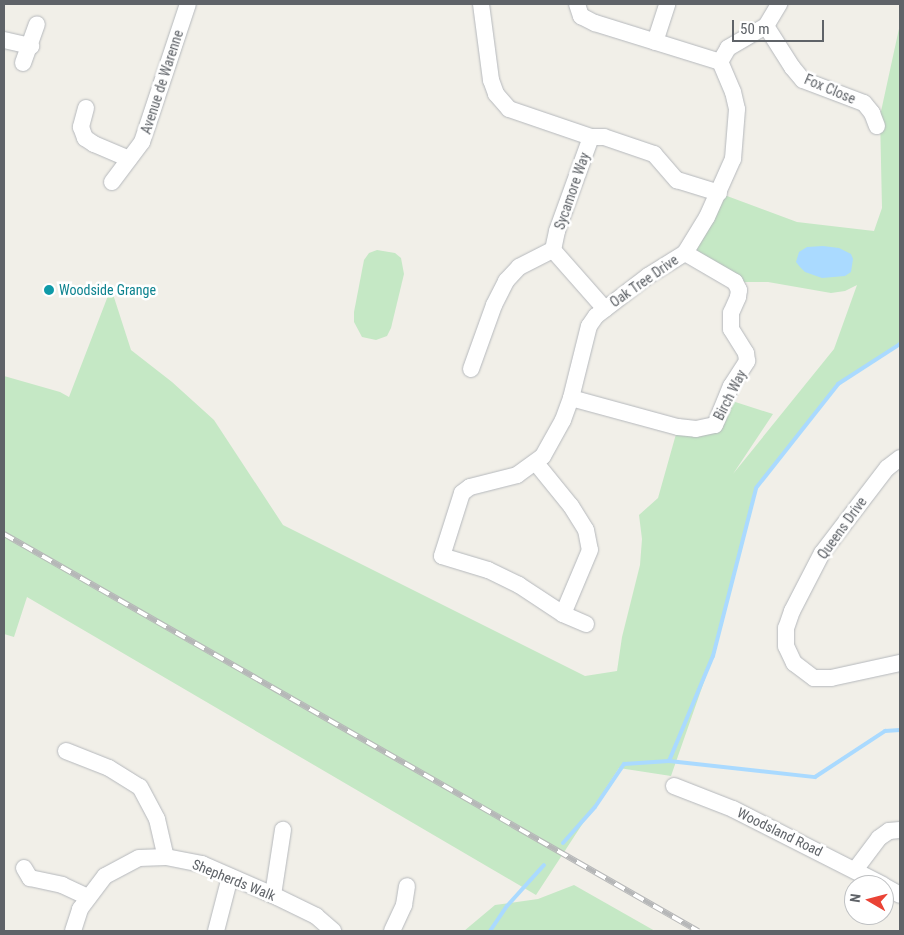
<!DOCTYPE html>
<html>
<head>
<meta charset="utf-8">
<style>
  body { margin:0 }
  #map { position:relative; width:904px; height:935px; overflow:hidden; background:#f1efe8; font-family:"Roboto Condensed",sans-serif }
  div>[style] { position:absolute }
  .green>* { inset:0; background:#c5e8c5 }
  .water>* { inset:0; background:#aadaff }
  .stream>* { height:4px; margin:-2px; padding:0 2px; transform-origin:2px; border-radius:2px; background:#aadaff }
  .roads { filter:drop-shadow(0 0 1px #b5b8bc) drop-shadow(0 0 1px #b5b8bc) }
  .minor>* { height:16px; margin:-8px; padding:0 8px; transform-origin:8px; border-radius:8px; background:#fff }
  .rail>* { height:5.5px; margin-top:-2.75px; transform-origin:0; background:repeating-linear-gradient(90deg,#fff 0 11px,#b6b7b8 0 22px); box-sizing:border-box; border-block:1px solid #b6b7b8 }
  .dots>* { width:14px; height:14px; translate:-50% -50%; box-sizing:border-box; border:2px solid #fff; border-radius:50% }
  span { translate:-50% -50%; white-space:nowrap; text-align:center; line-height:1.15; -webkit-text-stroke:5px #fff; paint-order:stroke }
  .street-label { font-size:14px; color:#5f6368 }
  .culture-label { font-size:14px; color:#0d838f }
  .left { translate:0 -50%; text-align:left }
  .frame { position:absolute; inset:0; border:5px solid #5f6368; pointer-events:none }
  .north { position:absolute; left:844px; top:875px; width:50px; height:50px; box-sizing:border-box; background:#fff; border:1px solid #bfc1c3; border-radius:50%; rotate:278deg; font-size:14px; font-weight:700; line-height:20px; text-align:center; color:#5f6368 }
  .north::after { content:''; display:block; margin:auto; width:18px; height:22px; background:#ea4335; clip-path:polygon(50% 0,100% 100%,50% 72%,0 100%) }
  .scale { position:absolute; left:732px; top:20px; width:92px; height:22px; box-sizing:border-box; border:2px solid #5f6368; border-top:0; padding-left:6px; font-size:15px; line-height:18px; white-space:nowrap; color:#5f6368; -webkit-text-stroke:4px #fff; paint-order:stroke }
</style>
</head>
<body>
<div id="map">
  <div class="green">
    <i style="clip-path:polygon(900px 24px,900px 342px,837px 384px,756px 488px,713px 656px,671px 776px,619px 768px,536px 895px,27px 597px,14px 637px,4px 634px,4px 376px,60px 392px,69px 397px,111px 288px,131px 350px,172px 382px,214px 420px,283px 525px,585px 676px,617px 671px,622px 637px,640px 565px,642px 539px,639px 515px,658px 498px,678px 427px,705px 428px,726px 399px,773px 414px,733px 474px,834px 349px,857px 285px,845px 291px,831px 293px,768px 282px,735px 282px,685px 253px,719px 193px,797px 222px,874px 231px,882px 208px,880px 116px)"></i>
    <i style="clip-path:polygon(377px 250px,395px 253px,401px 258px,404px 274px,391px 328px,387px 336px,376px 340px,362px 337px,354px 322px,354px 312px,364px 260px,369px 253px)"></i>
    <i style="clip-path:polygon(574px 885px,655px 931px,464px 931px,495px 905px,538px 899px)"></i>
  </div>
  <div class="water">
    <i style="clip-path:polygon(823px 246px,839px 248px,851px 254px,853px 259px,851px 272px,845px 276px,822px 278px,805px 272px,800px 267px,796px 262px,799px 252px,807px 247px)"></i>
  </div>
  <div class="stream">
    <i style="left:669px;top:761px;width:114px;rotate:-67.3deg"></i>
    <i style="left:713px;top:656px;width:173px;rotate:-75.6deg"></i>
    <i style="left:756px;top:488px;width:132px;rotate:-51.7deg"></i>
    <i style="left:838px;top:384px;width:74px;rotate:-32.8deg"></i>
    <i style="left:563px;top:843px;width:48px;rotate:-48.4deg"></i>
    <i style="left:595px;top:807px;width:52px;rotate:-56deg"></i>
    <i style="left:624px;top:764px;width:45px;rotate:-3.8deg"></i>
    <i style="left:669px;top:761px;width:147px;rotate:6.3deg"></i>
    <i style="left:815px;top:777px;width:84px;rotate:-33.3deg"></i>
    <i style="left:885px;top:731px;width:15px;rotate:-4deg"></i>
    <i style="left:490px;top:931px;width:30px;rotate:-56deg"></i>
    <i style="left:507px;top:906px;width:55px;rotate:-47.9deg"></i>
  </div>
  <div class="roads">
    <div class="minor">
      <i style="left:481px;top:4px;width:77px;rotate:82.5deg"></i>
      <i style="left:491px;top:80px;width:15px;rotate:70deg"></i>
      <i style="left:496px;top:94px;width:20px;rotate:49deg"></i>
      <i style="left:509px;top:109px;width:87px;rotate:18.9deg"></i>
      <i style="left:577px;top:4px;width:13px;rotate:72deg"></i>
      <i style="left:581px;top:16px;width:16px;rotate:27deg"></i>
      <i style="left:595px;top:23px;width:131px;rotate:17.3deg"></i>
      <i style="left:766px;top:26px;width:49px;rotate:57.6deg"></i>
      <i style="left:792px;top:67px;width:17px;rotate:50deg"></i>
      <i style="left:803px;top:80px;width:65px;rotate:20.7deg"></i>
      <i style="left:864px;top:103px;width:13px;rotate:51deg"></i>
      <i style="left:872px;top:113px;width:14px;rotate:69deg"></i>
      <i style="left:4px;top:40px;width:28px;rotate:13deg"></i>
      <i style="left:655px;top:42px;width:40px;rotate:-72deg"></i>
      <i style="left:23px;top:63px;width:41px;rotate:-70.3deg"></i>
      <i style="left:86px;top:108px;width:20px;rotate:105deg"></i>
      <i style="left:81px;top:127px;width:12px;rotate:70deg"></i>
      <i style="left:85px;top:138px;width:11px;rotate:34deg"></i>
      <i style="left:94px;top:144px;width:38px;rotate:23deg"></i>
      <i style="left:112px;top:182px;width:50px;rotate:-53.1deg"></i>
      <i style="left:142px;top:142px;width:145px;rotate:-71.6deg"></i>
      <i style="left:605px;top:309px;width:79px;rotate:-131.4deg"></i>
      <i style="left:553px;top:250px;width:19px;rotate:-78deg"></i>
      <i style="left:557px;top:231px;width:100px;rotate:-70.1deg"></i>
      <i style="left:591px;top:137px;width:13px"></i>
      <i style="left:604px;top:137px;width:53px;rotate:18.8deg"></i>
      <i style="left:654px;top:154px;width:35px;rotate:49deg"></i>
      <i style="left:677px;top:180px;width:44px;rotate:17.2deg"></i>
      <i style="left:471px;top:369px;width:68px;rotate:-70.2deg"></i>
      <i style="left:494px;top:305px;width:27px;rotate:-63deg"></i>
      <i style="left:506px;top:281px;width:19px;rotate:-47deg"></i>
      <i style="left:519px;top:267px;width:38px;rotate:-27deg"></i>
      <i style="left:571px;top:398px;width:111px;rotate:15.2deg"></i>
      <i style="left:678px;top:427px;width:18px;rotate:6deg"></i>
      <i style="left:696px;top:429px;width:19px;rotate:-12deg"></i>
      <i style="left:715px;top:425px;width:42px;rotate:-67.7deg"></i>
      <i style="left:731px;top:386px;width:30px;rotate:-57deg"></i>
      <i style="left:747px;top:361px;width:8px;rotate:-97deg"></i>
      <i style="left:746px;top:353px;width:28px;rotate:-122deg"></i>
      <i style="left:731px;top:329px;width:16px;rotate:-90deg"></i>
      <i style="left:731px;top:313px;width:17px;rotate:-66deg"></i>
      <i style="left:738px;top:297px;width:7px;rotate:-82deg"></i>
      <i style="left:739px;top:290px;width:9px;rotate:-117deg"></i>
      <i style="left:735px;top:282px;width:58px;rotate:-149.9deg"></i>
      <i style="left:900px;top:458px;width:16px;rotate:142deg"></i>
      <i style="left:887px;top:468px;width:107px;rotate:127.4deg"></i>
      <i style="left:822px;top:553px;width:65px;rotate:117.3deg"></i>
      <i style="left:792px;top:611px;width:18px;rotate:109deg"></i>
      <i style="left:786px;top:628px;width:18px;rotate:90deg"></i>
      <i style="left:786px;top:646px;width:19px;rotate:65deg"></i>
      <i style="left:794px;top:663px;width:25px;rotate:37deg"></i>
      <i style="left:814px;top:678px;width:17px"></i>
      <i style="left:831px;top:678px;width:71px;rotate:-12.3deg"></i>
      <i style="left:536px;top:463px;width:55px;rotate:50.9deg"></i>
      <i style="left:571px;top:506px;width:28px;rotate:58deg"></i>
      <i style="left:586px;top:530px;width:20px;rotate:79deg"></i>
      <i style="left:590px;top:550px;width:69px;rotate:112.9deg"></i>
      <i style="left:586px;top:624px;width:25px;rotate:-157deg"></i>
      <i style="left:563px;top:614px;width:53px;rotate:-146.6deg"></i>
      <i style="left:519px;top:585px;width:34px;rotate:-154deg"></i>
      <i style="left:488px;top:570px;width:48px;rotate:-163.1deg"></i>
      <i style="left:442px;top:556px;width:66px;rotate:-72.4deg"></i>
      <i style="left:462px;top:493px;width:10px;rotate:-37deg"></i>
      <i style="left:470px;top:487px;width:49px;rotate:-14.3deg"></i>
      <i style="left:517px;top:475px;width:32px;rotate:-36deg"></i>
      <i style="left:543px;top:456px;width:41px;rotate:-60.9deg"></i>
      <i style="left:563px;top:420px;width:23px;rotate:-70deg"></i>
      <i style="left:571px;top:398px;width:74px;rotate:-76deg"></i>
      <i style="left:589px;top:326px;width:12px;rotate:-55deg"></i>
      <i style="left:596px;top:316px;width:66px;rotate:-37.6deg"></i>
      <i style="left:648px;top:276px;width:44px;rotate:-31.9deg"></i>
      <i style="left:685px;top:253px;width:42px;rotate:-58.6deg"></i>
      <i style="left:707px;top:217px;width:64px;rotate:-65.9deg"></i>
      <i style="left:733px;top:159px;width:50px;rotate:-85.4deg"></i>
      <i style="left:737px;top:109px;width:17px;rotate:-103deg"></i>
      <i style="left:733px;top:92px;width:33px;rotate:-113deg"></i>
      <i style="left:720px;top:62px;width:16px;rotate:-60deg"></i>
      <i style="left:728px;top:48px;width:44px;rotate:-30.1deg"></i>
      <i style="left:766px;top:26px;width:26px;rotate:-59deg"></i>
      <i style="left:66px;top:751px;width:46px;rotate:21.6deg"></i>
      <i style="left:109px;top:768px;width:36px;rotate:32deg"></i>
      <i style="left:140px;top:787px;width:36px;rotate:62deg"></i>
      <i style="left:157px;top:819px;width:39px;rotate:77deg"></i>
      <i style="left:674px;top:786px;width:63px;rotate:21.3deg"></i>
      <i style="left:733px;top:809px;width:168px;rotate:26.9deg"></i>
      <i style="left:24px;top:868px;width:12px;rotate:59deg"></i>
      <i style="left:30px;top:878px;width:33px;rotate:12deg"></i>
      <i style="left:62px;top:885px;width:29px;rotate:25deg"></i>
      <i style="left:855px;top:870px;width:40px;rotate:-53deg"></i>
      <i style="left:879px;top:838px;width:12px;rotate:-35deg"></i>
      <i style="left:889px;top:831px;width:11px;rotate:-5deg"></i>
      <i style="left:884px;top:886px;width:18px;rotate:29deg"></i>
      <i style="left:273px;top:895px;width:66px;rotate:-81.3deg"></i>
      <i style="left:73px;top:931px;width:23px;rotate:-72deg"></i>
      <i style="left:80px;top:909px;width:41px;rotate:-52.9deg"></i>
      <i style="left:105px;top:876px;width:38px;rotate:-28deg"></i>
      <i style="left:139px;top:858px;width:27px;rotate:-2deg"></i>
      <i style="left:166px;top:857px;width:37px;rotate:11deg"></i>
      <i style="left:202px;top:864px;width:77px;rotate:23.6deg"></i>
      <i style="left:273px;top:895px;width:48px;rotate:26deg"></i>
      <i style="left:316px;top:916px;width:23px;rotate:41deg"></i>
      <i style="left:216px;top:931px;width:56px;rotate:-75.5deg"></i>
      <i style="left:392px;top:931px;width:29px;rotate:-65deg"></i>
      <i style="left:404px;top:905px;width:19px;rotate:-81deg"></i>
    </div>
  </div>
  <div class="rail">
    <i style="left:4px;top:534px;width:800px;rotate:29.77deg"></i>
  </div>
  <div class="dots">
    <i style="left:49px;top:290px;background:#0f9aa8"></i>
  </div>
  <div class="street-label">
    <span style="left:162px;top:82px;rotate:-72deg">Avenue de Warenne</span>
    <span style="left:830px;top:89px;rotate:23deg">Fox Close</span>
    <span style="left:572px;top:191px;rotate:-71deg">Sycamore Way</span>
    <span style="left:644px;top:281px;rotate:-35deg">Oak Tree Drive</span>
    <span style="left:730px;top:395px;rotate:-63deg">Birch Way</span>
    <span style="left:842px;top:528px;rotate:-54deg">Queens Drive</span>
    <span style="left:780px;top:832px;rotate:26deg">Woodsland Road</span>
    <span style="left:234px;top:880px;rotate:22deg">Shepherds Walk</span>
  </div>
  <div class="culture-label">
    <span class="left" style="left:59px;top:290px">Woodside Grange</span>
  </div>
  <div class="frame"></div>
  <div class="north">N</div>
  <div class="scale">50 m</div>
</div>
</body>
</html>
